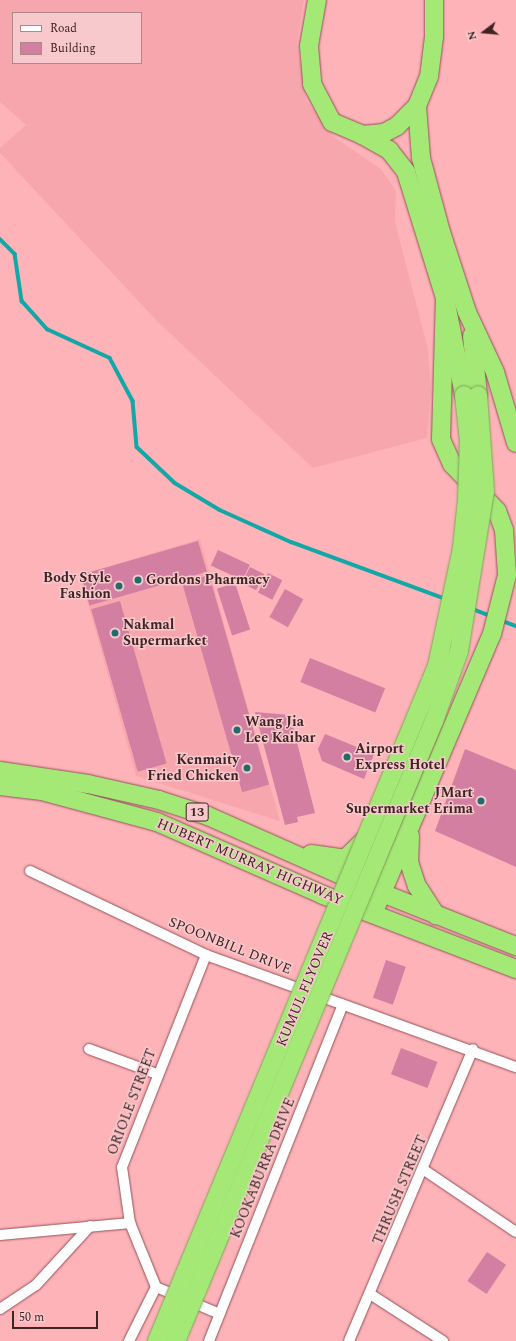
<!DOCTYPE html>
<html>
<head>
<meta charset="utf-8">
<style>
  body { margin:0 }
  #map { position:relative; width:516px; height:1341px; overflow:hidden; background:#feb3b8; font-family:Spectral,serif }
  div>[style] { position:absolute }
  .built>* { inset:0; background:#f8a6ad }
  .stream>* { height:3.5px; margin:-1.75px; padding:0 1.75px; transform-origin:1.75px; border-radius:1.75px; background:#12a8a7 }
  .building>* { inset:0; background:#d27fa1; transform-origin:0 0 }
  .roads { filter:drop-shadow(0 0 1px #945259) drop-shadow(0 0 1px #945259) }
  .street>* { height:10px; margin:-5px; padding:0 5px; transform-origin:5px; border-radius:5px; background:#fff }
  .highway>* { height:18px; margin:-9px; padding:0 9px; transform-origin:9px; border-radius:9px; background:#a4e876 }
  .bridges { filter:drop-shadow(0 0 1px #81a35a) drop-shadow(0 0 1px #81a35a) }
  .highway-bridge>* { height:18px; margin:-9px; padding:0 9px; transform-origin:9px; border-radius:9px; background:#a4e876 }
  .dots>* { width:11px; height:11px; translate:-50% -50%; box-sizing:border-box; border:2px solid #f8c9cc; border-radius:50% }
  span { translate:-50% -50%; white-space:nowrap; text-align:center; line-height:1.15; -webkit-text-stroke:3px #f8c9cc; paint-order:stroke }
  .shield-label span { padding:1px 3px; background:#f8c9cc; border:1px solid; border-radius:3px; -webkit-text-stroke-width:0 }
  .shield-label { font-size:13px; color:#3f2325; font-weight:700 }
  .poi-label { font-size:14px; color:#3f2325; font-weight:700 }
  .right { translate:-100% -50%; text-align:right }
  .left { translate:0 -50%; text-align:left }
  .street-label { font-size:14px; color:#3f2325 }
  .legend { position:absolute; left:12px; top:12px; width:130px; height:52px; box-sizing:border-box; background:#f8c9cc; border:1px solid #ae8789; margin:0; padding:5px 7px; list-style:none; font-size:12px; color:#3f2325 }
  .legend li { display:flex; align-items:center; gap:8px; height:20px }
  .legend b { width:20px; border:1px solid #ae8789 }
  .north { position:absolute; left:464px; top:12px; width:40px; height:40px; -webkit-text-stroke:3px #f8c9cc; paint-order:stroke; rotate:254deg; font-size:11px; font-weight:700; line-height:16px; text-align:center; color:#3f2325 }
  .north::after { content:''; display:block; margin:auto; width:14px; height:18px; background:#3f2325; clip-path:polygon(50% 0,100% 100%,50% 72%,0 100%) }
  .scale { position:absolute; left:12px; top:1311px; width:86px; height:18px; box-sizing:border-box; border:2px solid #3f2325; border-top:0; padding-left:5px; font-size:12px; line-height:14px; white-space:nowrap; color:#3f2325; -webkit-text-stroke:3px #f8c9cc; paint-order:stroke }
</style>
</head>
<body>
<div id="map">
  <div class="built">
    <i style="clip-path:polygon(evenodd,0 0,304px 0,297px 44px,306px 100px,334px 137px,381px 169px,396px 191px,395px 222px,428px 349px,431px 390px,427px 438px,313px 468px,157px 321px,0 153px,0 148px,26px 125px,0 102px,0 0,13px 13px,141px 13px,141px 63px,13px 63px,13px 13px)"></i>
    <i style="clip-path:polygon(200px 539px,280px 821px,136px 776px,80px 575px)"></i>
  </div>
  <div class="stream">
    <i style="left:0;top:239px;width:21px;rotate:45deg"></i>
    <i style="left:15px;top:254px;width:48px;rotate:81.5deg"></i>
    <i style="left:22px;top:301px;width:38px;rotate:48deg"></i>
    <i style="left:47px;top:329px;width:69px;rotate:24.7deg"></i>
    <i style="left:110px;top:358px;width:49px;rotate:61.9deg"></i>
    <i style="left:133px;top:401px;width:46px;rotate:85deg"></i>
    <i style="left:137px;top:447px;width:52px;rotate:43.5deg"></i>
    <i style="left:175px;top:483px;width:52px;rotate:31deg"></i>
    <i style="left:220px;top:510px;width:78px;rotate:24.3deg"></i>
    <i style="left:291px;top:542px;width:165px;rotate:20.2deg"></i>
    <i style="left:470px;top:608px;width:22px;rotate:21deg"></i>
    <i style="left:500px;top:620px;width:17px;rotate:21deg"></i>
  </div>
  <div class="building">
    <i style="left:198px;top:541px;width:32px;height:122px;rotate:74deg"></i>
    <i style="left:218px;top:550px;width:35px;height:17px;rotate:25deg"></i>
    <i style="left:250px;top:567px;width:16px;height:18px;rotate:27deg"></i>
    <i style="left:268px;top:573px;width:16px;height:22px;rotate:27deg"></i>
    <i style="left:209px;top:575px;width:218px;height:28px;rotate:74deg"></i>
    <i style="left:235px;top:583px;width:49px;height:19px;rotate:72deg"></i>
    <i style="left:285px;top:589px;width:21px;height:32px;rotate:29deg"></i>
    <i style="left:120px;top:601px;width:169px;height:30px;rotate:74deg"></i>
    <i style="left:310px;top:658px;width:81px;height:26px;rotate:22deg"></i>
    <i style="clip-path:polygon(255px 712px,290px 715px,315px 813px,297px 817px,298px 822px,285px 825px)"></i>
    <i style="clip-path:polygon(325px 734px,374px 754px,364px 779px,322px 761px,318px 749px)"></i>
    <i style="clip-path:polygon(465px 749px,516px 770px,516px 867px,435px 831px)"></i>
    <i style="left:386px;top:960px;width:21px;height:40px;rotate:19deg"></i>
    <i style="left:401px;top:1048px;width:39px;height:28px;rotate:21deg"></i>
    <i style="left:487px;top:1252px;width:23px;height:35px;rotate:34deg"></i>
  </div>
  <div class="roads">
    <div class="street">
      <i style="left:30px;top:871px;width:195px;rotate:25.5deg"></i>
      <i style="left:206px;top:955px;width:330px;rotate:19.9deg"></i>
      <i style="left:206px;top:955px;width:228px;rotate:111.6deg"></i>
      <i style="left:122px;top:1167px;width:57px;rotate:81.9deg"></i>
      <i style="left:130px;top:1223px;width:69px;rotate:67.9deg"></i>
      <i style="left:156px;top:1287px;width:69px;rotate:22.9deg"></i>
      <i style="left:89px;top:1049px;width:72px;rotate:20.2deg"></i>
      <i style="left:424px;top:1170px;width:111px;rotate:34deg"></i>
      <i style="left:0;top:1235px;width:131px;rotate:-5.3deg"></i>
      <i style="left:370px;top:1294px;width:87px;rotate:32.8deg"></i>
      <i style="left:0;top:1309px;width:43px;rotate:-33.7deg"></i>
      <i style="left:36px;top:1285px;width:80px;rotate:-47.5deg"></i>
      <i style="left:129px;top:1341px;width:60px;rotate:-63.4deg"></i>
      <i style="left:209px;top:1341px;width:362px;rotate:-68.3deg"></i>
      <i style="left:349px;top:1341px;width:317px;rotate:-67deg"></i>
    </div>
    <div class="highway">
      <i style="left:317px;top:0;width:47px;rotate:99.9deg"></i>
      <i style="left:309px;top:46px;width:38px;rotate:85deg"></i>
      <i style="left:312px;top:84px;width:43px;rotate:62.2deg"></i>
      <i style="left:332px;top:122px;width:33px;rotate:23deg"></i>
      <i style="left:362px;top:135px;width:22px;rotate:-5deg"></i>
      <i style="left:384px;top:133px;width:15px;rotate:-28deg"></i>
      <i style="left:397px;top:126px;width:28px;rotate:-45deg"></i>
      <i style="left:417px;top:106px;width:31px;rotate:-68deg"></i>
      <i style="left:429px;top:77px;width:40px;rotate:-82.9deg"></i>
      <i style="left:434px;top:37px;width:37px;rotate:-90deg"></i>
      <i style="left:417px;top:106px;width:52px;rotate:85.6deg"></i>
      <i style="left:421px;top:158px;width:77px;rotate:74.9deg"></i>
      <i style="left:441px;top:232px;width:84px;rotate:72deg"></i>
      <i style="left:467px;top:312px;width:66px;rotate:65deg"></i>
      <i style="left:495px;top:372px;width:74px;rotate:73.5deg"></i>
      <i style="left:362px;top:135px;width:31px;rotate:29deg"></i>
      <i style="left:389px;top:150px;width:28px;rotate:52deg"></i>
      <i style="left:406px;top:172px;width:132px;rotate:72.8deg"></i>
      <i style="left:445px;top:298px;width:99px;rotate:78.9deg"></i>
      <i style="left:472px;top:336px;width:59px;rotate:84.2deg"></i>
      <i style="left:0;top:771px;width:89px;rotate:8.4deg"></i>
      <i style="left:88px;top:784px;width:73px;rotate:12.7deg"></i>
      <i style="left:159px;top:800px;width:52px;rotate:18.1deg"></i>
      <i style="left:208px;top:816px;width:190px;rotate:23.9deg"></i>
      <i style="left:382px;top:893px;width:144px;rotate:21.6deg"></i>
      <i style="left:0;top:786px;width:42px;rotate:6.8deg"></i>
      <i style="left:42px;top:791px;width:119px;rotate:15.1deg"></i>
      <i style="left:157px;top:822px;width:181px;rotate:23.7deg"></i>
      <i style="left:323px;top:895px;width:207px;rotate:21deg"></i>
      <i style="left:410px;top:836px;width:26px;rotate:92deg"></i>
      <i style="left:409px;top:862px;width:25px;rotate:72deg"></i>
      <i style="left:417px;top:886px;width:35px;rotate:57deg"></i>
      <i style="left:311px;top:854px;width:34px;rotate:8deg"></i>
      <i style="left:345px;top:859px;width:43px;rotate:-44.1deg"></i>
      <i style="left:376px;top:829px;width:32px;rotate:-51deg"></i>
      <i style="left:373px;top:914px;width:304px;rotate:-67deg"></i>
      <i style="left:492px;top:634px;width:61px;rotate:-75.7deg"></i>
      <i style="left:507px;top:575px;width:45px;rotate:-93.8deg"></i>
      <i style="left:504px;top:530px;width:20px;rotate:-110deg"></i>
      <i style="left:497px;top:511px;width:65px;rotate:-133.8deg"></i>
      <i style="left:452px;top:464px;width:27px;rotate:-114deg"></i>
      <i style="left:441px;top:439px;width:141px;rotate:-88.4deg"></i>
    </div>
  </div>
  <div class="bridges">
    <div class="highway-bridge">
      <i style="left:157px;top:1341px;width:731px;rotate:-67.47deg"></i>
      <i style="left:437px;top:666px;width:121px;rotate:-78deg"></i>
      <i style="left:462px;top:548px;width:48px;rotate:-84.1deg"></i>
      <i style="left:467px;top:500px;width:59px;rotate:-88.1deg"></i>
      <i style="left:469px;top:441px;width:46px;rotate:-96.2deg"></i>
      <i style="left:176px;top:1341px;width:672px;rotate:-67.41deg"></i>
      <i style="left:434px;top:721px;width:74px;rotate:-70.3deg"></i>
      <i style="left:459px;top:651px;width:162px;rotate:-80.8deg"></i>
      <i style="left:485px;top:491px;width:96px;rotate:-94.2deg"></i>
    </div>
  </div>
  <div class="dots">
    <i style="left:138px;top:580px;background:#1f6c6b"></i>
    <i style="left:119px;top:586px;background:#1f6c6b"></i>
    <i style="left:115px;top:633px;background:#1f6c6b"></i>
    <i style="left:237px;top:730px;background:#1f6c6b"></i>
    <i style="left:347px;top:757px;background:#1f6c6b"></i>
    <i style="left:247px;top:768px;background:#1f6c6b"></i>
    <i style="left:481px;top:801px;background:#1f6c6b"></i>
  </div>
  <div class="shield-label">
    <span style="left:197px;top:812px">13</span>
  </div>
  <div class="poi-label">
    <span class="right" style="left:111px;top:586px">Body Style<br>Fashion</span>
    <span class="left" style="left:146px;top:580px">Gordons Pharmacy</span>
    <span class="left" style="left:123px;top:633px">Nakmal<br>Supermarket</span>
    <span class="left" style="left:245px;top:730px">Wang Jia<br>Lee Kaibar</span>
    <span class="left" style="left:355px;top:757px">Airport<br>Express Hotel</span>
    <span class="right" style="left:239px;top:768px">Kenmaity<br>Fried Chicken</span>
    <span class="right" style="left:473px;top:801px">JMart<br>Supermarket Erima</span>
  </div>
  <div class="street-label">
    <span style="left:250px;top:862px;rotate:23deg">HUBERT MURRAY HIGHWAY</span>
    <span style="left:230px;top:946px;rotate:22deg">SPOONBILL DRIVE</span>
    <span style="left:305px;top:989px;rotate:-67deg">KUMUL FLYOVER</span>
    <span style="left:132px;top:1102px;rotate:-69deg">ORIOLE STREET</span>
    <span style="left:263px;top:1168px;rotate:-68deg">KOOKABURRA DRIVE</span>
    <span style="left:400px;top:1190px;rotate:-67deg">THRUSH STREET</span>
  </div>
  <ul class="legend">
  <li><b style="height:5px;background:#fff"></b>Road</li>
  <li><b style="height:11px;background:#d27fa1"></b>Building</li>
  </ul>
  <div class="north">N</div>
  <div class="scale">50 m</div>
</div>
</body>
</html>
